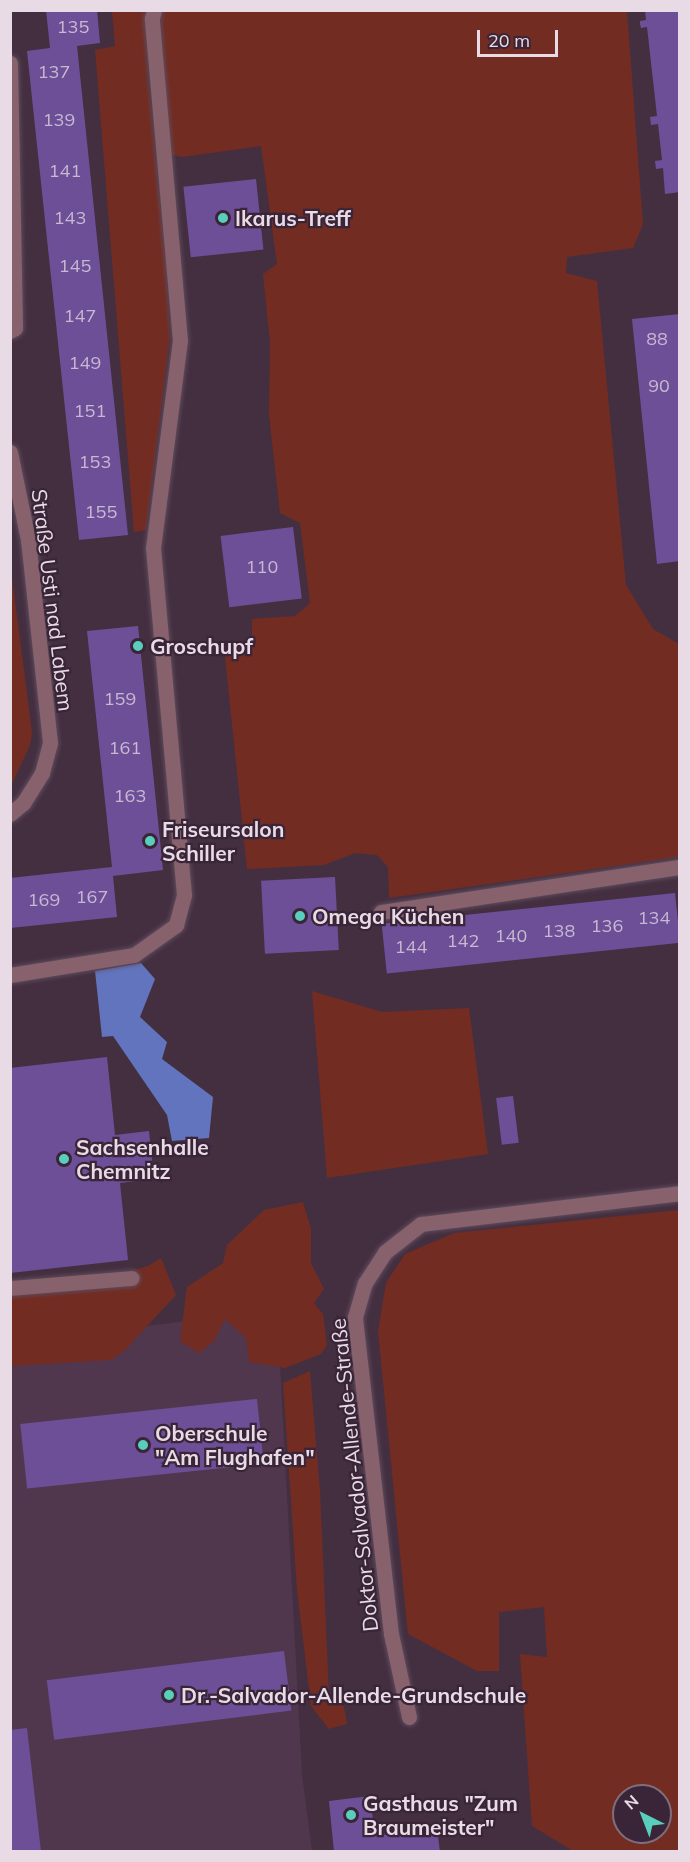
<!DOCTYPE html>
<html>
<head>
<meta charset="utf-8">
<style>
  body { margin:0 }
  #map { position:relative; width:690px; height:1862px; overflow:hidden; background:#442f41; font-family:Mulish,sans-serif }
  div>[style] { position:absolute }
  .built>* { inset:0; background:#51374e }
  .green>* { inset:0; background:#732c22 }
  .water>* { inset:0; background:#6174bd }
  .building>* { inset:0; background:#6d4f98; transform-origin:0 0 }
  .roads { filter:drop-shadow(0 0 2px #5e4b5b) drop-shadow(0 0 2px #5e4b5b) }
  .minor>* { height:15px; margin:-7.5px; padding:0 7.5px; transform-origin:7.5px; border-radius:7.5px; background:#87616c }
  .dots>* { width:16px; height:16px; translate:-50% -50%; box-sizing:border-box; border:3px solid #392537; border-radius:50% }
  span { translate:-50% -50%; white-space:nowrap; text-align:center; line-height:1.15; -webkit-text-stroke:4.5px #392537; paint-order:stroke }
  .number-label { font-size:18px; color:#c9b8d2 }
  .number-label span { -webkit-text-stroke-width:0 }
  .poi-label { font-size:21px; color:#e8dbe6; font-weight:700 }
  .left { translate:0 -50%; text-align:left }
  .street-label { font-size:21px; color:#e8dbe6 }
  .frame { position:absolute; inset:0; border:12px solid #e8dbe6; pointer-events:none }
  .north { position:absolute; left:612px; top:1784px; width:60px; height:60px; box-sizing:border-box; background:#392537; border:2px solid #7f6e7d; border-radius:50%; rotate:318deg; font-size:16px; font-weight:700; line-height:24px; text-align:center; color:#e8dbe6 }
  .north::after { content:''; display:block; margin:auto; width:21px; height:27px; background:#5acebd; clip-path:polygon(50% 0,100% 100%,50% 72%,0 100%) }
  .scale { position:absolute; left:477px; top:30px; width:81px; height:27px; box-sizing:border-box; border:3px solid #e8dbe6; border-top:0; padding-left:8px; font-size:18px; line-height:21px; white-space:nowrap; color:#e8dbe6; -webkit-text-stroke:4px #392537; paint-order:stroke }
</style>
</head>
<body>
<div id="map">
  <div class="built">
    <i style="clip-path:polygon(277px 1310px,302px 1775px,312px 1851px,11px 1851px,10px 1343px)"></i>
  </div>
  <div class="green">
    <i style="clip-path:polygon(112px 11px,145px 11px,148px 78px,166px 267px,170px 337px,146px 530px,134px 532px,95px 50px,115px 46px)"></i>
    <i style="clip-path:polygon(160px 11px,627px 11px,643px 224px,633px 248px,567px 257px,566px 273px,597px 281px,626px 585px,653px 629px,679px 644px,679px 857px,389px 898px,388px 867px,377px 855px,355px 853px,324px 865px,247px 869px,224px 647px,252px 639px,252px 619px,295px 616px,310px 603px,300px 523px,280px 513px,269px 415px,270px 343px,263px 274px,277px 264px,261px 146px,182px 157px,170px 154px)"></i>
    <i style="clip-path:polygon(10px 562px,32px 733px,30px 745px,11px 786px)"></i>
    <i style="clip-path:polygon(312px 991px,382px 1012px,469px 1008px,488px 1154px,327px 1178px)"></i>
    <i style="clip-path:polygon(303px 1202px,311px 1229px,311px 1263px,324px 1289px,314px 1303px,323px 1314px,327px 1345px,321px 1354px,285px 1368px,249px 1362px,246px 1338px,225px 1319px,214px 1341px,199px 1353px,180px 1341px,187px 1287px,223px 1263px,227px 1245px,264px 1210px)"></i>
    <i style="clip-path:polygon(evenodd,679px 1210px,679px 1851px,573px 1851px,532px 1826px,520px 1654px,547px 1657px,544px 1607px,499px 1612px,499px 1671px,477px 1671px,408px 1634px,378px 1331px,386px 1283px,405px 1254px,454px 1233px,679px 1210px,624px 1796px,660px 1796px,660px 1832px,624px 1832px,624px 1796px)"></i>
    <i style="clip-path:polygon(161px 1258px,176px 1295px,124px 1351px,111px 1360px,11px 1366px,11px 1293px,127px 1272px,148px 1266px)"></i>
    <i style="clip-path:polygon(310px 1371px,320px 1491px,329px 1695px,344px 1707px,347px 1724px,329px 1729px,311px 1706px,297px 1590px,283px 1383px)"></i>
  </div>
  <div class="water">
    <i style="clip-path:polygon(141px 963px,155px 979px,140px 1017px,167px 1042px,162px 1059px,213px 1097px,209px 1138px,172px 1141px,167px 1115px,113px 1036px,102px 1037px,95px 971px)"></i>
  </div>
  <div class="building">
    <i style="clip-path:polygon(46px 10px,97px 10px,100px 43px,77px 46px,128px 535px,79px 540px,27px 51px,50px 48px)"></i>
    <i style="clip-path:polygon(645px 10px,680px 10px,680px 192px,665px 194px,663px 168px,656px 169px,655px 161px,662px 160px,658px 124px,651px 125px,650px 117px,657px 116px,647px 27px,641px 28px,640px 24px,640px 21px,646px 20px)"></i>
    <i style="left:256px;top:179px;width:71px;height:73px;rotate:84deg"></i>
    <i style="clip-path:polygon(680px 314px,680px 561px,657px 564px,632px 319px)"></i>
    <i style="left:293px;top:527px;width:72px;height:73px;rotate:83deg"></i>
    <i style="clip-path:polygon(138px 626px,163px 870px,113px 876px,117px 917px,10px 928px,10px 878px,112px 867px,87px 631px)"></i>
    <i style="left:335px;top:877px;width:73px;height:74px;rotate:87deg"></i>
    <i style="left:675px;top:893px;width:50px;height:295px;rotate:84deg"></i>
    <i style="clip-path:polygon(107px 1057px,115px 1135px,149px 1131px,154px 1179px,120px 1183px,128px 1260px,10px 1273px,10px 1068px)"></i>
    <i style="left:513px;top:1096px;width:47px;height:17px;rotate:83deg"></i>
    <i style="left:257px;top:1399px;width:65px;height:238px;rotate:84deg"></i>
    <i style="left:284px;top:1651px;width:60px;height:239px;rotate:83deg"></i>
    <i style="clip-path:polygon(27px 1728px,41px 1852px,10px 1852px,10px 1730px)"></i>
    <i style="clip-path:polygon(370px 1796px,375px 1836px,437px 1828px,440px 1852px,334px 1852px,329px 1801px)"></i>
  </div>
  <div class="roads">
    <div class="minor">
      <i style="left:10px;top:63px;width:265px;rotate:88.9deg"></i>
      <i style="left:15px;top:328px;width:6px;rotate:149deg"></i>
      <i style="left:10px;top:452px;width:90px;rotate:78.4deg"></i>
      <i style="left:28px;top:540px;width:204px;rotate:83.8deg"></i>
      <i style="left:50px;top:743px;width:31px;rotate:105deg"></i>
      <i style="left:42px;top:773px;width:36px;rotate:122deg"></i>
      <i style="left:23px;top:803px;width:17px;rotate:140deg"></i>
      <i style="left:381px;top:912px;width:302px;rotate:-8.6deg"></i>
      <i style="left:10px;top:975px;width:126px;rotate:-9.2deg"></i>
      <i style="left:134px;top:955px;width:52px;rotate:-35.5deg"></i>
      <i style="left:176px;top:925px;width:31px;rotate:-75deg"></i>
      <i style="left:184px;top:895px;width:348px;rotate:-95.1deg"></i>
      <i style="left:153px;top:548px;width:209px;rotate:-82.6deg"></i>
      <i style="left:180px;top:341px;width:324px;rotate:-95deg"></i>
      <i style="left:152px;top:18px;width:8px;rotate:-76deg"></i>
      <i style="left:10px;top:1288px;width:122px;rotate:-4.7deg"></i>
      <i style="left:409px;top:1717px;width:85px;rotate:-102.2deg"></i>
      <i style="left:391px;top:1634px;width:319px;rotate:-96.5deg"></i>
      <i style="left:355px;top:1317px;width:35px;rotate:-74deg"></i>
      <i style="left:365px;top:1283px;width:37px;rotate:-57deg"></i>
      <i style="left:385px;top:1252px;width:46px;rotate:-37.9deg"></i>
      <i style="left:421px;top:1224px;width:261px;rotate:-6.8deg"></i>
    </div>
  </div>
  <div class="dots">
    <i style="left:223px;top:218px;background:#5acebd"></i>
    <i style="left:138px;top:646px;background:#5acebd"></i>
    <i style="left:150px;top:841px;background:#5acebd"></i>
    <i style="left:300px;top:916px;background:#5acebd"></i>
    <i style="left:64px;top:1159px;background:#5acebd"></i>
    <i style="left:143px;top:1445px;background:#5acebd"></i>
    <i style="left:169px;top:1695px;background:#5acebd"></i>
    <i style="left:351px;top:1815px;background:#5acebd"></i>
  </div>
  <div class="number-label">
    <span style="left:73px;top:27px">135</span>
    <span style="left:54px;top:72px">137</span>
    <span style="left:59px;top:120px">139</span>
    <span style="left:65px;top:171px">141</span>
    <span style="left:70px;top:218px">143</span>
    <span style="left:75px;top:266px">145</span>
    <span style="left:80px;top:316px">147</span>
    <span style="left:657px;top:339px">88</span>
    <span style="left:85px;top:363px">149</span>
    <span style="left:659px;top:386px">90</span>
    <span style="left:90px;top:411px">151</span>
    <span style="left:95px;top:462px">153</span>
    <span style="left:101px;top:512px">155</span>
    <span style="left:262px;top:567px">110</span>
    <span style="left:120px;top:699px">159</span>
    <span style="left:125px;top:748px">161</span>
    <span style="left:130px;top:796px">163</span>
    <span style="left:92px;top:897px">167</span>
    <span style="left:44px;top:900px">169</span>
    <span style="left:654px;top:918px">134</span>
    <span style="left:607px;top:926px">136</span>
    <span style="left:559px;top:931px">138</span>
    <span style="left:511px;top:936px">140</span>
    <span style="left:463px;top:941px">142</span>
    <span style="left:411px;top:947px">144</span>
  </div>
  <div class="poi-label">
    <span class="left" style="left:235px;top:218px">Ikarus-Treff</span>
    <span class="left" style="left:150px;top:646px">Groschupf</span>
    <span class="left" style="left:162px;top:841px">Friseursalon<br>Schiller</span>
    <span class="left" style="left:312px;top:916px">Omega Küchen</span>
    <span class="left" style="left:76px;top:1159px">Sachsenhalle<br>Chemnitz</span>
    <span class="left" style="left:155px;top:1445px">Oberschule<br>"Am Flughafen"</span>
    <span class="left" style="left:181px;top:1695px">Dr.-Salvador-Allende-Grundschule</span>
    <span class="left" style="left:363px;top:1815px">Gasthaus "Zum<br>Braumeister"</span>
  </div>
  <div class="street-label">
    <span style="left:53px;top:600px;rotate:83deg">Straße Usti nad Labem</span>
    <span style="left:354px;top:1475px;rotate:-96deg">Doktor-Salvador-Allende-Straße</span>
  </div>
  <div class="frame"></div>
  <div class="north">N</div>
  <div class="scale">20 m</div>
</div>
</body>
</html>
